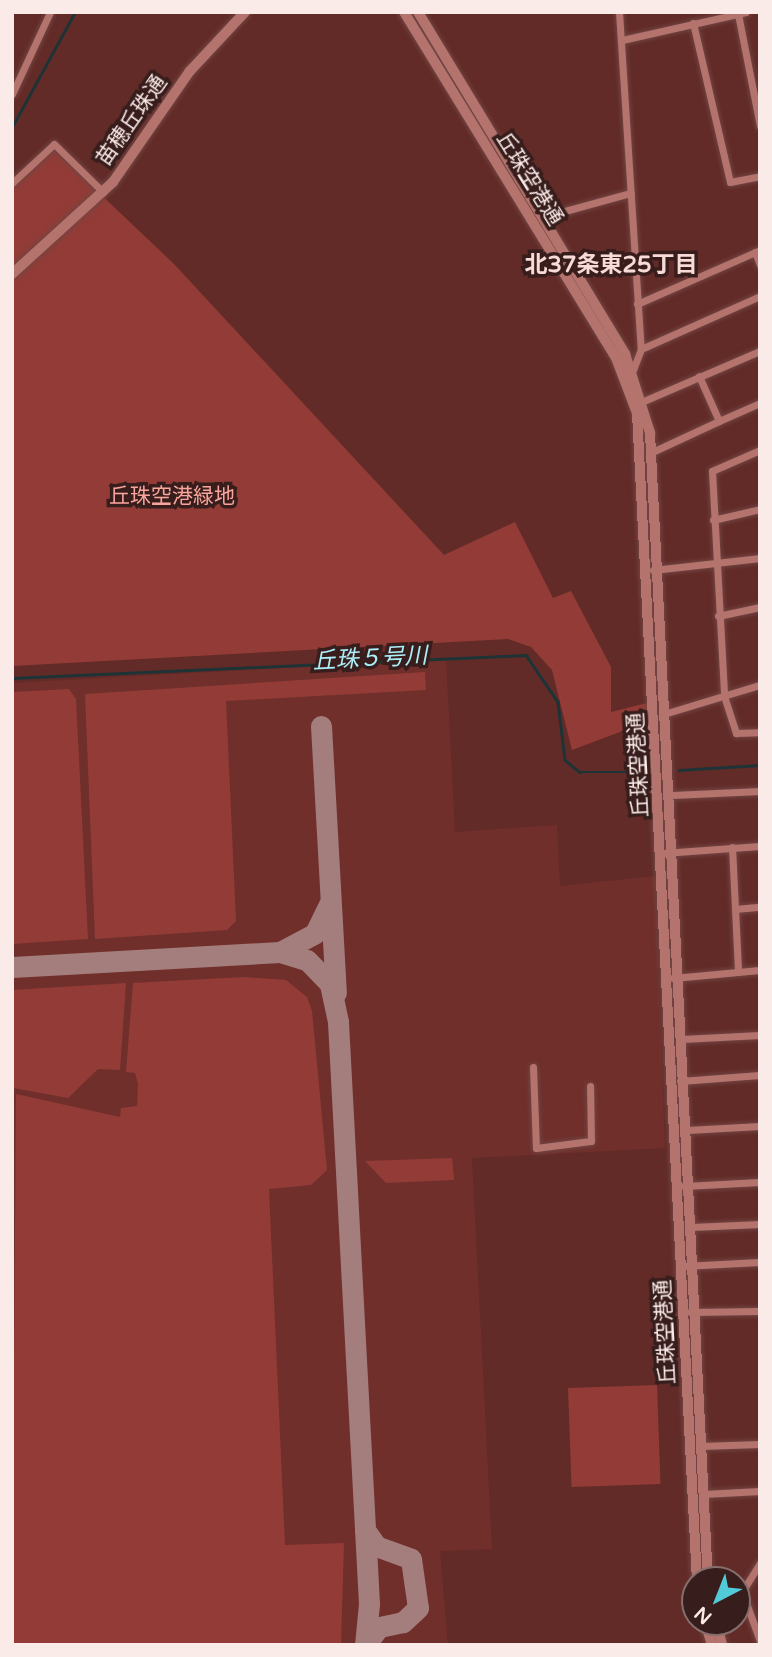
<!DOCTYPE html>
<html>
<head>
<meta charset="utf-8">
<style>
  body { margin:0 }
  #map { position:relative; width:772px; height:1657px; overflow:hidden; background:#632b27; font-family:"Varela Round","Noto Sans JP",sans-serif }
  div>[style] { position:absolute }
  .built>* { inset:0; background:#702f2b }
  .green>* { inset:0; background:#933c37; transform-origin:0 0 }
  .stream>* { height:2.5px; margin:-1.25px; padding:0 1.25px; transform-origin:1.25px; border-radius:1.25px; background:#1e3336 }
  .taxiway>* { height:21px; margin:-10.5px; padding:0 10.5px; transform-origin:10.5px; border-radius:10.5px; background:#a47e7c }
  .roads { filter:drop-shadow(0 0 2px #714543) drop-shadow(0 0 2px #714543) }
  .street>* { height:7px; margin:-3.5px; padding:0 3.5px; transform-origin:3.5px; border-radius:3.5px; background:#b4746d }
  .secondary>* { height:10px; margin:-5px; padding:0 5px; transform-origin:5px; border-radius:5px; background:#b4746d }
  span { translate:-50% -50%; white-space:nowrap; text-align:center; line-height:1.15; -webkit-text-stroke:7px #371d1b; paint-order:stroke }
  .street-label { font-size:21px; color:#faebe9 }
  .park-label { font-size:21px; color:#f9a49c }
  .neighbourhood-label { font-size:23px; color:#f8dbd7; font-weight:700 }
  .water-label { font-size:23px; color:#aceff8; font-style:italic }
  .frame { position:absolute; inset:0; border:14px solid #faebe9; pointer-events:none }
  .north { position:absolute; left:681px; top:1566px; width:70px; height:70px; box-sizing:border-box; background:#371d1b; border:2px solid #856f6d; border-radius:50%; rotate:222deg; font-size:19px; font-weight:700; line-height:28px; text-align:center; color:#faebe9 }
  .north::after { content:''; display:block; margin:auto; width:24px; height:32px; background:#52cbd9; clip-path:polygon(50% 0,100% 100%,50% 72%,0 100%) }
</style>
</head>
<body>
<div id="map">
  <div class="built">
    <i style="clip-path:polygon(446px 659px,455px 832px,557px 825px,560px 886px,655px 876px,665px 1148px,472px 1158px,492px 1549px,440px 1551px,448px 1645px,12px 1645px,12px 683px)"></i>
  </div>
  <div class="green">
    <i style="clip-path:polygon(54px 150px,174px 264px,444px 555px,515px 522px,553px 598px,571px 591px,611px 667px,611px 712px,647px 703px,649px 721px,572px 750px,552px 670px,531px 647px,508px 639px,12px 666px,12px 180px)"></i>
    <i style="clip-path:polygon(425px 672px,426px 690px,226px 701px,236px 921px,227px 930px,95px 939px,85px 694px)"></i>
    <i style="clip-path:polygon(69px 689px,76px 699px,88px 939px,12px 944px,12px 692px)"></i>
    <i style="clip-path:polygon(243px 977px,286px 980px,307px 997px,312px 1011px,327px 1170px,311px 1185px,269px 1189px,285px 1545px,344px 1543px,341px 1645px,12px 1645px,16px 1094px,120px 1117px,121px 1108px,137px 1106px,138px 1084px,135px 1073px,126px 1072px,133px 983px)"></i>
    <i style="clip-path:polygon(126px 983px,120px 1070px,98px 1069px,68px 1098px,13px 1088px,12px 990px)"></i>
    <i style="clip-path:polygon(452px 1158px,454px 1180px,386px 1183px,365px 1161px)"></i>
    <i style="left:657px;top:1385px;width:99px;height:89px;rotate:88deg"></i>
  </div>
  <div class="stream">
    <i style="left:12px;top:127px;width:131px;rotate:-61.3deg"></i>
    <i style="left:12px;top:678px;width:515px;rotate:-2.56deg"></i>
    <i style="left:526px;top:655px;width:57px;rotate:55.8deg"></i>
    <i style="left:558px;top:702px;width:58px;rotate:83.1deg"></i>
    <i style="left:565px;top:760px;width:19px;rotate:39deg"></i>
    <i style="left:580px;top:772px;width:68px"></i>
    <i style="left:679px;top:770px;width:81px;rotate:-3.5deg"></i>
  </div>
  <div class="taxiway">
    <i style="left:321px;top:726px;width:267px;rotate:86.8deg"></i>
    <i style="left:280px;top:952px;width:40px;rotate:-28deg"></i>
    <i style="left:315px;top:933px;width:32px;rotate:-64deg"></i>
    <i style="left:12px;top:967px;width:268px;rotate:-3.2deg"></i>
    <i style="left:280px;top:952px;width:28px;rotate:17deg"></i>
    <i style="left:307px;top:960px;width:33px;rotate:46deg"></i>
    <i style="left:330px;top:984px;width:39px;rotate:78deg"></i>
    <i style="left:338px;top:1022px;width:583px;rotate:86.95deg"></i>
    <i style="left:369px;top:1604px;width:41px;rotate:95.6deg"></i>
    <i style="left:365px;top:1530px;width:19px;rotate:55deg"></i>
    <i style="left:376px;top:1546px;width:37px;rotate:20deg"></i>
    <i style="left:411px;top:1559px;width:49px;rotate:81.9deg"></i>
    <i style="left:418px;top:1608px;width:21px;rotate:137deg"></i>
    <i style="left:403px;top:1622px;width:25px;rotate:168deg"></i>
    <i style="left:379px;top:1627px;width:21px;rotate:127deg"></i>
  </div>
  <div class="roads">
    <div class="street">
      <i style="left:619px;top:12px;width:338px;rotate:86.3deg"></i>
      <i style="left:641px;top:349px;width:28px;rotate:111deg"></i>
      <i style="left:738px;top:14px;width:114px;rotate:78.9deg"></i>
      <i style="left:693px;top:23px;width:163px;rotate:76.9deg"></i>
      <i style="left:730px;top:182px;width:31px;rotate:-11deg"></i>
      <i style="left:622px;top:40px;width:127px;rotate:-12.7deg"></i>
      <i style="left:12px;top:94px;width:90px;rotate:-65.1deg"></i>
      <i style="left:12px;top:183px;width:57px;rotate:-42.9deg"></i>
      <i style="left:54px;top:144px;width:69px;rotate:44.4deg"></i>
      <i style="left:543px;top:217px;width:91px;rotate:-15.3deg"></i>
      <i style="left:755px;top:252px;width:14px;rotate:69deg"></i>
      <i style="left:637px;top:304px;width:134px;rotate:-23.7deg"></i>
      <i style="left:641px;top:349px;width:130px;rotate:-24deg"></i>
      <i style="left:639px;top:403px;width:132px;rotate:-23.3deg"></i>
      <i style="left:719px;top:421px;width:45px;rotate:-23.7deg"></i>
      <i style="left:760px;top:450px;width:52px;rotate:156.4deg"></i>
      <i style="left:712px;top:471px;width:225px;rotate:86.9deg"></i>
      <i style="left:724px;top:696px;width:39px;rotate:72deg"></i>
      <i style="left:736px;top:733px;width:24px;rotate:-2deg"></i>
      <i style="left:650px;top:453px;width:76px;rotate:-24.9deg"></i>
      <i style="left:719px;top:421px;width:49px;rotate:-114deg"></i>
      <i style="left:713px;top:520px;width:48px;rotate:-13.2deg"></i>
      <i style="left:653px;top:570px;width:108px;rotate:-6.4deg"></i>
      <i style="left:718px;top:616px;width:43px;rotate:-12.1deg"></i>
      <i style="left:667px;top:713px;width:97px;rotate:-16.8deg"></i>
      <i style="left:672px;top:795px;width:88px;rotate:-2.6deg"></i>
      <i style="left:732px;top:847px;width:124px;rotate:87.2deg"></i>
      <i style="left:663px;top:853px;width:97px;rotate:-4.1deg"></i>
      <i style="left:735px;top:909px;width:25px;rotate:-5deg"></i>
      <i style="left:673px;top:978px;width:87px;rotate:-5.3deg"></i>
      <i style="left:682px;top:1039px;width:78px;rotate:-2.9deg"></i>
      <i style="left:533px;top:1067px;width:81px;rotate:87.9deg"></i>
      <i style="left:536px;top:1148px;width:55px;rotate:-7.3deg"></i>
      <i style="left:591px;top:1141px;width:55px;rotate:-91deg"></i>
      <i style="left:680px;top:1081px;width:80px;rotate:-4.3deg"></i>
      <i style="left:687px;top:1130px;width:73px;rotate:-3.1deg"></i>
      <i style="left:684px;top:1186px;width:76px;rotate:-3deg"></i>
      <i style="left:691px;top:1227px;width:69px;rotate:-2.5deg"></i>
      <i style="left:682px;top:1266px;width:78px;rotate:-2.9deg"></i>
      <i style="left:690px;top:1312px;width:70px;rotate:-0.8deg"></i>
      <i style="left:700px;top:1446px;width:60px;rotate:-1.9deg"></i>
      <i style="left:703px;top:1494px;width:57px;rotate:-3deg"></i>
      <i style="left:760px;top:1563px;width:34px;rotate:122deg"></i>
      <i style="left:742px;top:1592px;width:52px;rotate:69.8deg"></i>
    </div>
    <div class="secondary">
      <i style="left:404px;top:12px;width:406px;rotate:58.5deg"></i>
      <i style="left:616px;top:358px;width:59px;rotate:69.1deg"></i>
      <i style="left:637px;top:413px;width:1169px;rotate:87.06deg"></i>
      <i style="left:418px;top:12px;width:400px;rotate:58.8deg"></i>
      <i style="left:625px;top:354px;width:83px;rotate:72.4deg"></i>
      <i style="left:650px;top:433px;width:1148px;rotate:87.11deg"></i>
      <i style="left:12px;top:274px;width:137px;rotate:-42.3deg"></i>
      <i style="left:113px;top:182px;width:135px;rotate:-55.3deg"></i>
      <i style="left:190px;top:71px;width:81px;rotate:-47deg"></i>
      <i style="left:705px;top:1622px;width:24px;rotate:73deg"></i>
      <i style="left:716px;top:1622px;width:24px;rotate:75deg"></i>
    </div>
  </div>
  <div class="street-label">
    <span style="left:132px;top:121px;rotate:-55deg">苗穂丘珠通</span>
    <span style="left:529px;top:179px;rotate:58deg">丘珠空港通</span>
    <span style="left:639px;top:765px;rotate:-93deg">丘珠空港通</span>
    <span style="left:666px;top:1332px;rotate:-93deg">丘珠空港通</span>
  </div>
  <div class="park-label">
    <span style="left:172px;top:497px">丘珠空港緑地</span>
  </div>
  <div class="neighbourhood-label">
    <span style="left:611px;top:265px">北37条東25丁目</span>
  </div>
  <div class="water-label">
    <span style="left:370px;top:659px;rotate:-3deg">丘珠５号川</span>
  </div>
  <div class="frame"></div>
  <div class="north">N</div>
</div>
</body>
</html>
